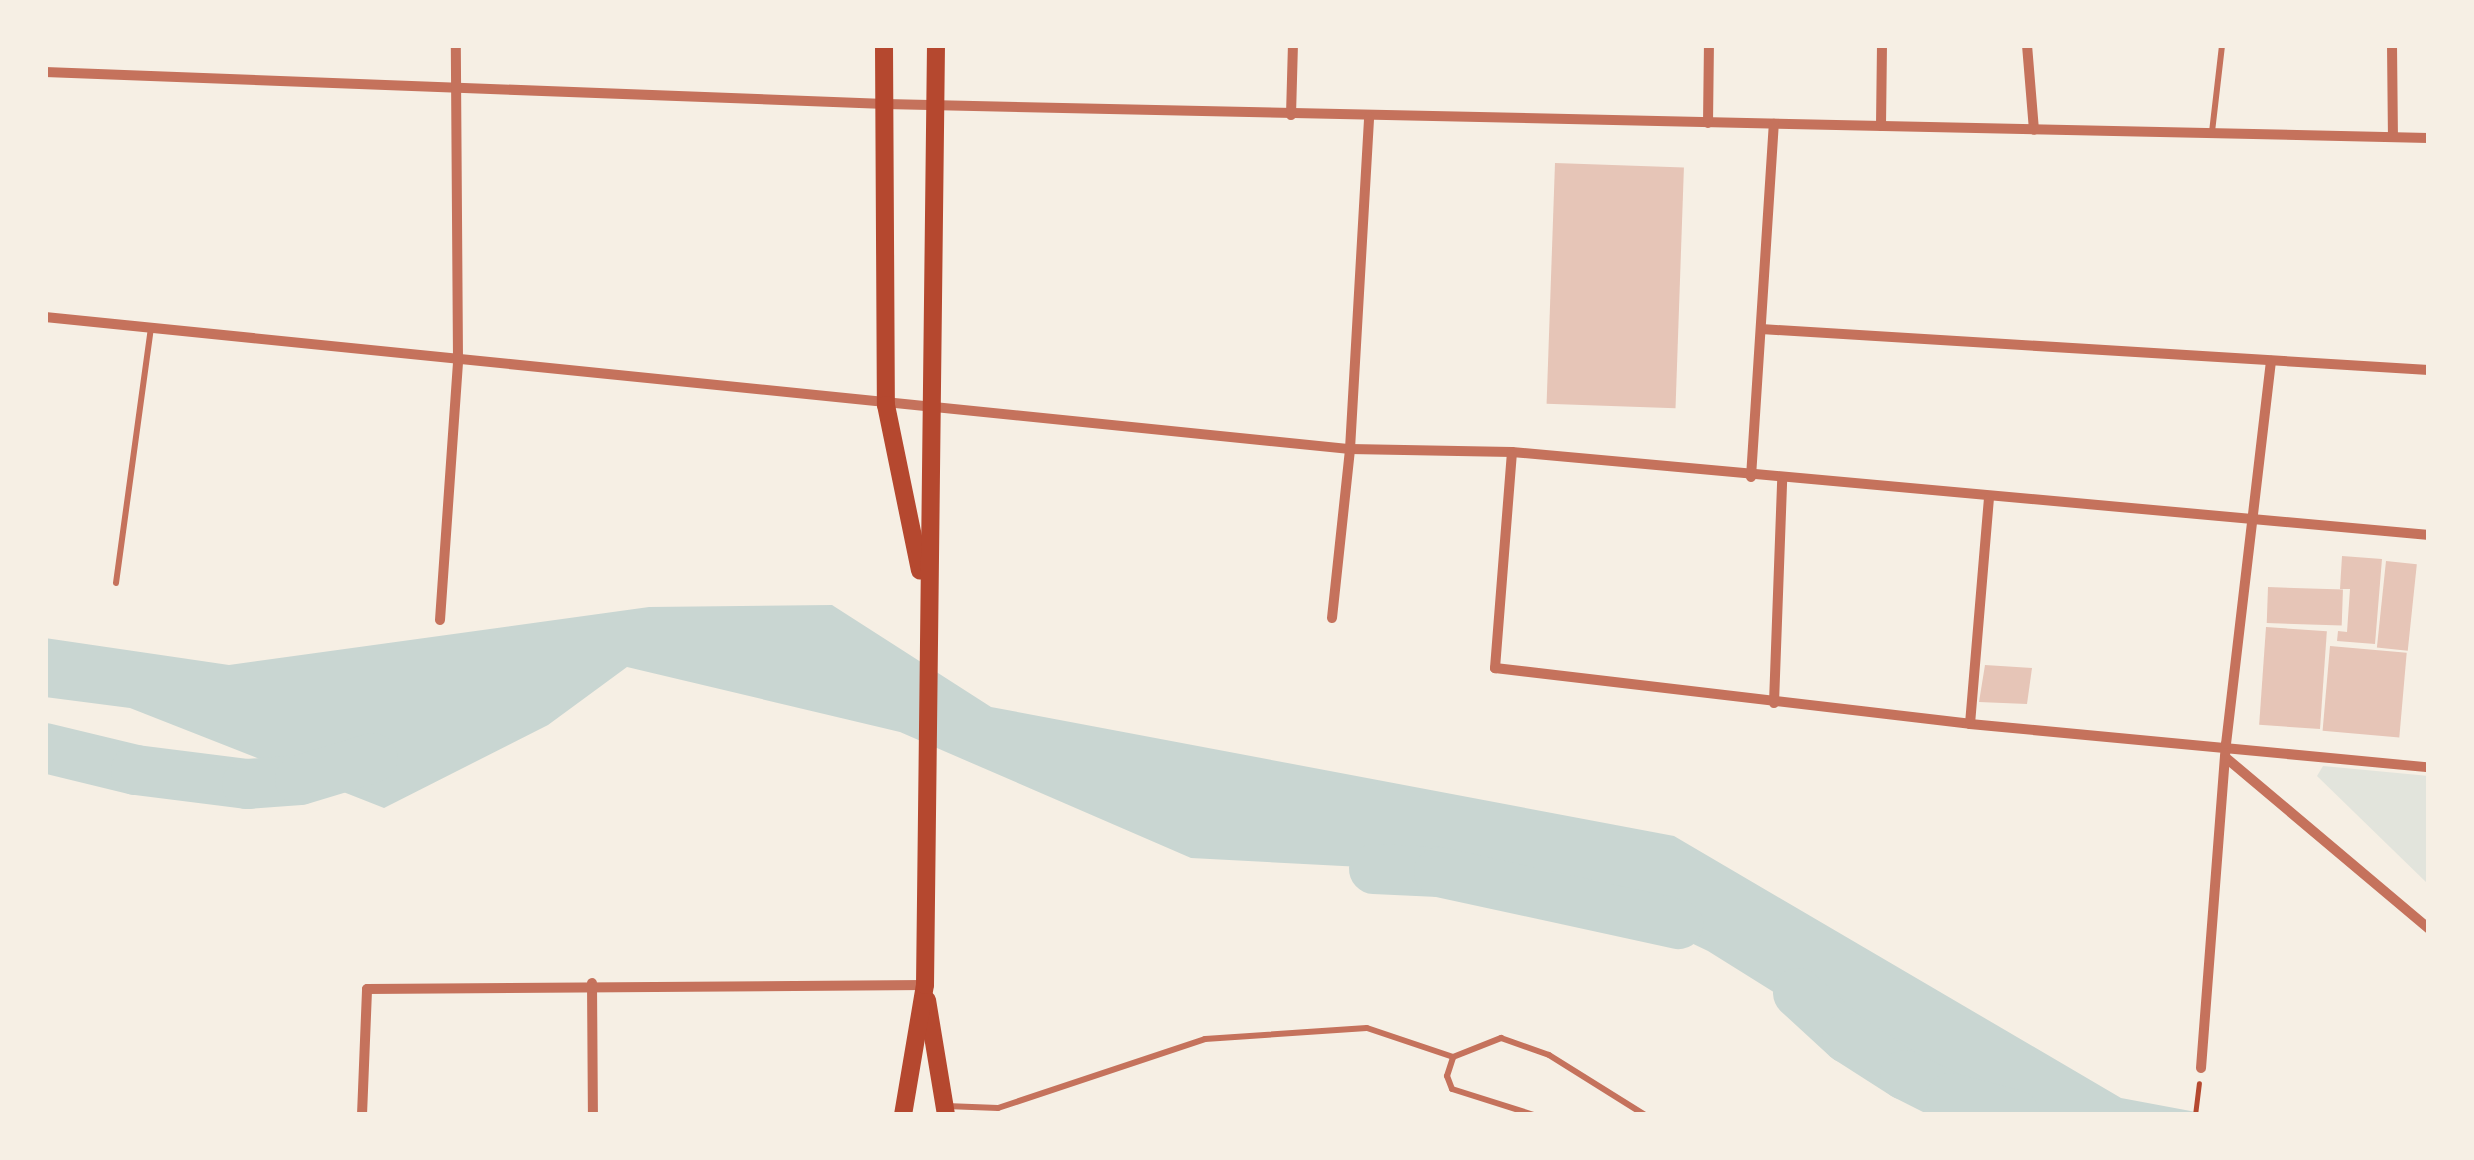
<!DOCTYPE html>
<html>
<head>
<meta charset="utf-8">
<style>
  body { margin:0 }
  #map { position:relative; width:2474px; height:1160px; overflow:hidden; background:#f6efe4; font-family:Quicksand,sans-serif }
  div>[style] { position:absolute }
  .green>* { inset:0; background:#e2e4dc }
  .water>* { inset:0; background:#c9d6d2 }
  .river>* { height:50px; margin:-25px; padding:0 25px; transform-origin:25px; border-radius:25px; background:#c9d6d2 }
  .building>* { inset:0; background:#e6c5b7; transform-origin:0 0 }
  .path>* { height:5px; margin:-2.5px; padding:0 2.5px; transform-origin:2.5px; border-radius:2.5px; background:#b5482f }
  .service>* { height:6px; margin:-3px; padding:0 3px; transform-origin:3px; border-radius:3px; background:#c5725c }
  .minor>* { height:10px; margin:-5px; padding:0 5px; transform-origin:5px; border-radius:5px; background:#c5725c }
  .secondary>* { height:18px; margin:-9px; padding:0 9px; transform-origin:9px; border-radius:9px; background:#b5482f }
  span { translate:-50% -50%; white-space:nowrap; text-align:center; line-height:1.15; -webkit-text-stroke:9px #f6efe4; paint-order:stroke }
  .frame { position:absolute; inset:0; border:48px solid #f6efe4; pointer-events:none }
</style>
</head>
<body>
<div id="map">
  <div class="green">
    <i style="clip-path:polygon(2323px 766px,2429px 776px,2429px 885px,2317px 776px)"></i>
  </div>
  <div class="water">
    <i style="clip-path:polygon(832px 605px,991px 707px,1674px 836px,2121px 1098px,2212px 1115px,1999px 1115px,1847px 1038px,1708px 951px,1553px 877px,1191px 858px,900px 732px,627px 667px,548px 725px,384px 808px,130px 708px,45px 697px,45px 638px,229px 665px,649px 607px)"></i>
  </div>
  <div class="river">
    <i style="left:45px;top:748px;width:94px;rotate:13.6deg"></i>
    <i style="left:136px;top:770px;width:112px;rotate:7.2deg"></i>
    <i style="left:247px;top:784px;width:53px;rotate:-4.3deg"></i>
    <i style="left:300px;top:780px;width:76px;rotate:-16.8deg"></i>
    <i style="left:1374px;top:869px;width:65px;rotate:2.6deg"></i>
    <i style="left:1439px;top:872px;width:245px;rotate:12.3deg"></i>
    <i style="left:1798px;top:993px;width:67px;rotate:42.6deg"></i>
    <i style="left:1847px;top:1038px;width:69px;rotate:32.5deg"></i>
    <i style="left:1905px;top:1075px;width:51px;rotate:26.6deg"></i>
    <i style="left:1951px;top:1098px;width:66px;rotate:14.9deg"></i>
  </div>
  <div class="building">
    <i style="left:1555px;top:163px;width:129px;height:241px;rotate:2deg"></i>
    <i style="clip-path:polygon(2342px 556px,2382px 559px,2375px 644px,2337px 641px,2338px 631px,2347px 632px,2350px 589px,2340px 589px)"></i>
    <i style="left:2386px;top:561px;width:31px;height:87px;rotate:6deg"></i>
    <i style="left:2268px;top:587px;width:75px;height:36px;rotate:2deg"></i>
    <i style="left:2266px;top:627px;width:61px;height:98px;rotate:4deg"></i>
    <i style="left:2330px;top:646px;width:77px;height:85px;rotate:5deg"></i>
    <i style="clip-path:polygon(1985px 665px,2032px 668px,2027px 704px,1979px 702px)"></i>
  </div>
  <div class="path">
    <i style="left:2195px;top:1115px;width:32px;rotate:-83deg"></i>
  </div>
  <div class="service">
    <i style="left:2212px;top:132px;width:88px;rotate:-83.4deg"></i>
    <i style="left:116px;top:583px;width:257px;rotate:-82.2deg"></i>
    <i style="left:946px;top:1106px;width:52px;rotate:2.2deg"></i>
    <i style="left:998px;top:1108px;width:218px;rotate:-18.4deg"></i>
    <i style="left:1205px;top:1039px;width:162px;rotate:-3.9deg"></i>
    <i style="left:1367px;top:1028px;width:91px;rotate:18.6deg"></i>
    <i style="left:1534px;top:1115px;width:86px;rotate:-162.4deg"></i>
    <i style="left:1452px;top:1089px;width:14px;rotate:-111deg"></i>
    <i style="left:1447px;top:1076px;width:20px;rotate:-72deg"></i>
    <i style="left:1453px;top:1057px;width:52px;rotate:-21.6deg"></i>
    <i style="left:1501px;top:1038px;width:51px;rotate:19.5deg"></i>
    <i style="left:1549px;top:1055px;width:113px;rotate:32deg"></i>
  </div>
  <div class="minor">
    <i style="left:2027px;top:45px;width:85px;rotate:85.3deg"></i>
    <i style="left:2392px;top:45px;width:92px;rotate:89.4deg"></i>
    <i style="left:45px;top:72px;width:841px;rotate:2.18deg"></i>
    <i style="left:885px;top:104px;width:1544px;rotate:1.26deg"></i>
    <i style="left:1291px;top:115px;width:70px;rotate:-88.4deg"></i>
    <i style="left:1708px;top:123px;width:78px;rotate:-89.3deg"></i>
    <i style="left:1881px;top:126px;width:81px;rotate:-89.3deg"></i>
    <i style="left:45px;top:317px;width:1312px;rotate:5.78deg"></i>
    <i style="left:1350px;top:449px;width:162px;rotate:1.1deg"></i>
    <i style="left:1512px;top:452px;width:921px;rotate:5.17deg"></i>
    <i style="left:1761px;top:329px;width:669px;rotate:3.51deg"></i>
    <i style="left:1512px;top:452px;width:217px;rotate:94.5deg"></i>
    <i style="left:1495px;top:668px;width:478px;rotate:6.7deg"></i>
    <i style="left:1970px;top:724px;width:461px;rotate:5.4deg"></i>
    <i style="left:1751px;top:477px;width:354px;rotate:-86.3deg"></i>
    <i style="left:1332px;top:618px;width:170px;rotate:-83.9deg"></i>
    <i style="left:1350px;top:449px;width:333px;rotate:-86.7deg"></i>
    <i style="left:440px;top:620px;width:261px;rotate:-86deg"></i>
    <i style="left:458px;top:360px;width:315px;rotate:-90.4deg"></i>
    <i style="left:1774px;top:703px;width:223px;rotate:-87.9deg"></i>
    <i style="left:1970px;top:724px;width:227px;rotate:-85.2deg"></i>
    <i style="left:2225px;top:757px;width:267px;rotate:40.1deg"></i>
    <i style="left:592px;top:983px;width:132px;rotate:89.6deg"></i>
    <i style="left:2201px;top:1068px;width:325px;rotate:-85.6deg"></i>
    <i style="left:2226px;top:744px;width:386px;rotate:-83.3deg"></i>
    <i style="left:362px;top:1115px;width:126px;rotate:-87.7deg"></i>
    <i style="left:367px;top:989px;width:558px;rotate:-0.41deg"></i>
  </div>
  <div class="secondary">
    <i style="left:884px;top:45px;width:360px;rotate:89.7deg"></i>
    <i style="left:886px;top:405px;width:169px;rotate:78.4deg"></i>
    <i style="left:927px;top:1000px;width:117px;rotate:80.6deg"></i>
    <i style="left:903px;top:1115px;width:132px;rotate:-80.4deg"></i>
    <i style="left:925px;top:985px;width:940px;rotate:-89.33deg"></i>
  </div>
  <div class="frame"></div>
</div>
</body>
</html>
